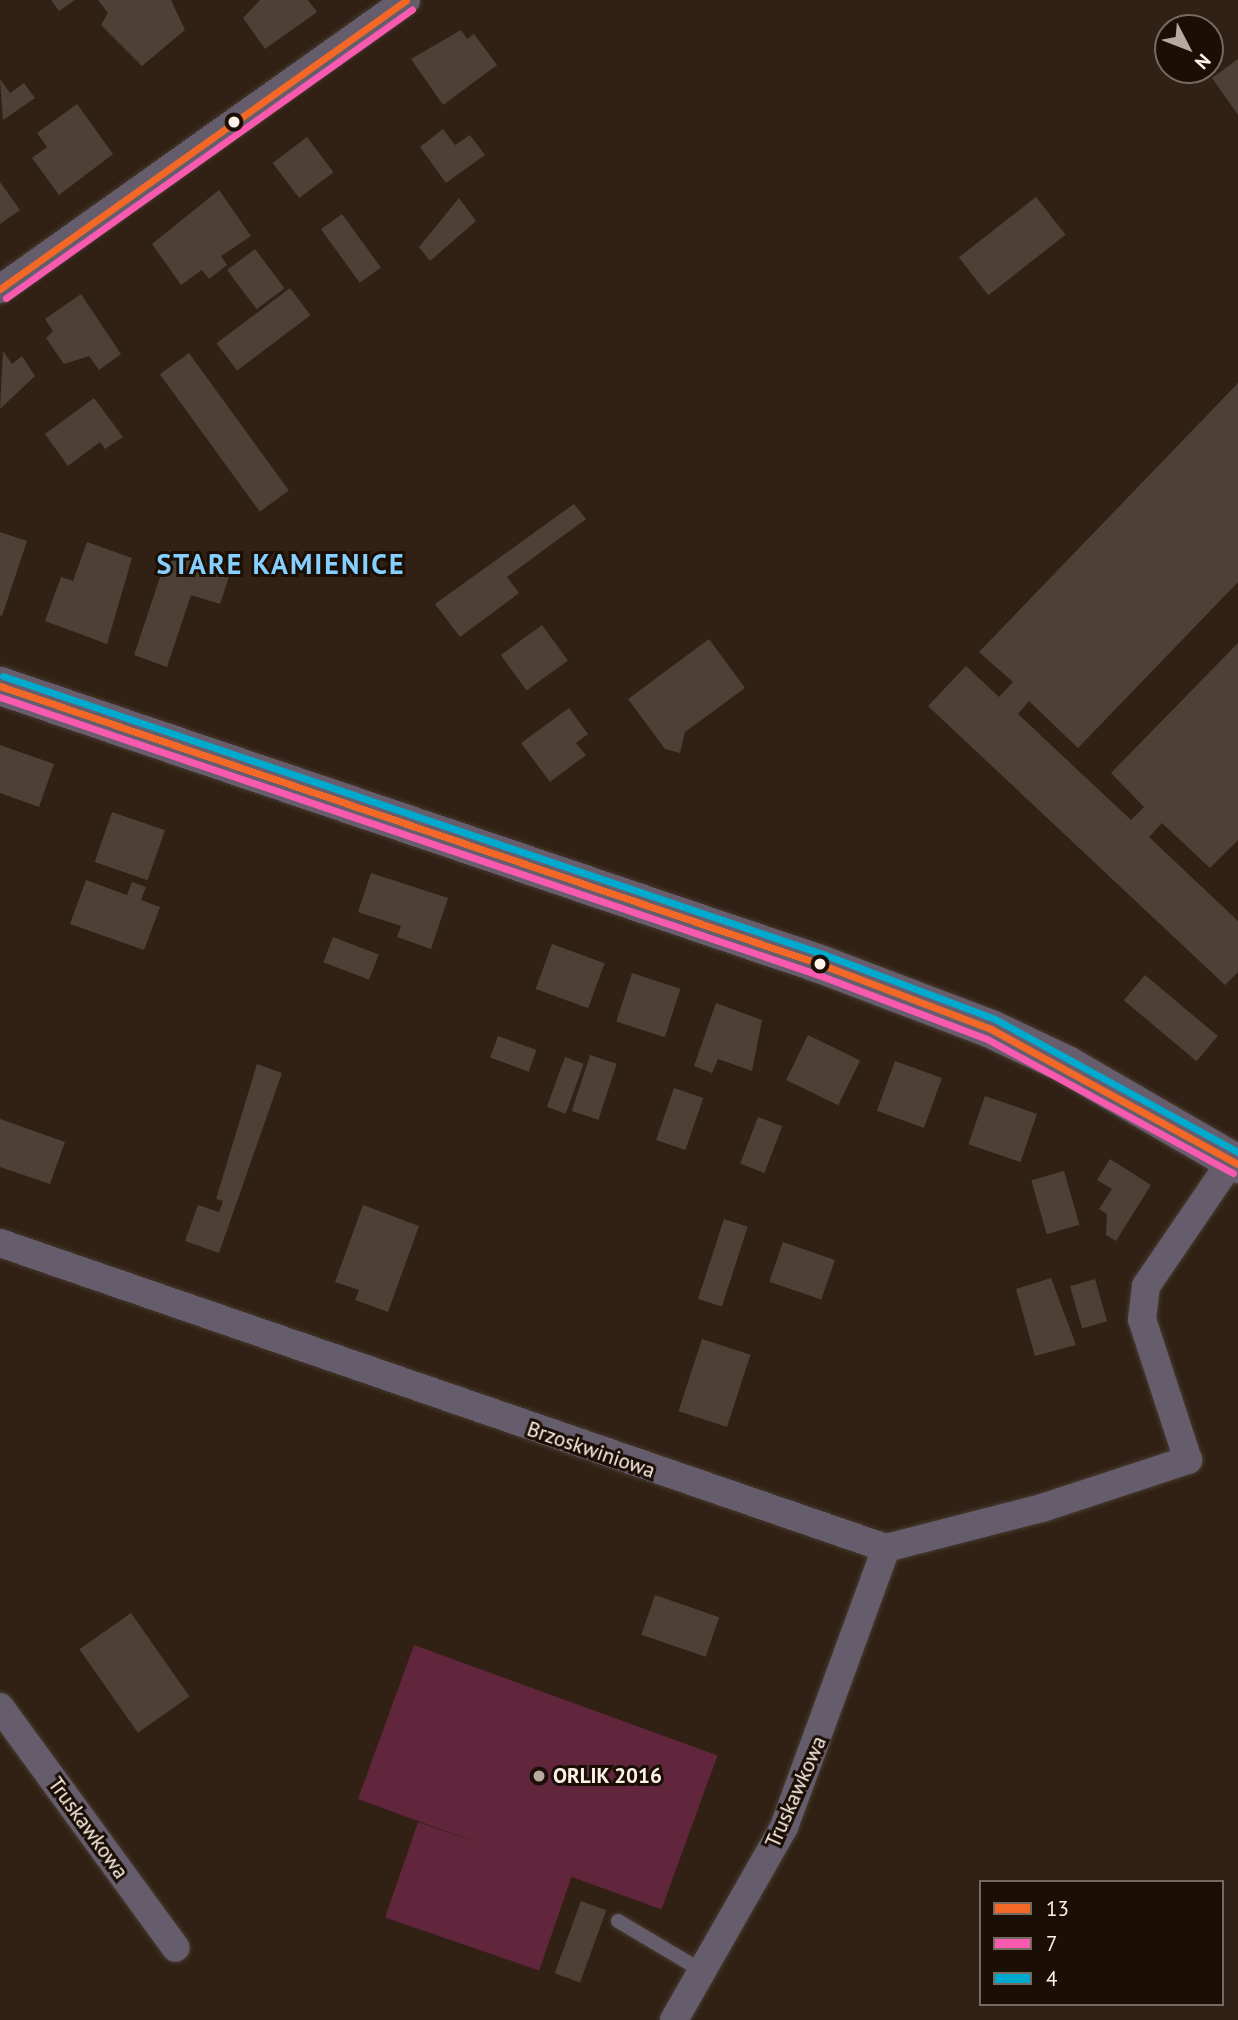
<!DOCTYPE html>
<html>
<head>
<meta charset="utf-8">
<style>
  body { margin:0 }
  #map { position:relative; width:1238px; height:2020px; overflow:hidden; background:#312114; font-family:"PT Sans",sans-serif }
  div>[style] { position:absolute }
  .green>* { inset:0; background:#61253c; transform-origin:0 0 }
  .building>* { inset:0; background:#4c4134; transform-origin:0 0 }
  .roads { filter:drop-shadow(0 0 2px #473b30) drop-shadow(0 0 2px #473b30) }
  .lane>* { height:14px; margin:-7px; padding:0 7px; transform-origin:7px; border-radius:7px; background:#655d6c }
  .street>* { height:28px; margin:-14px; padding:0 14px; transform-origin:14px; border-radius:14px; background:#655d6c }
  .secondary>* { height:38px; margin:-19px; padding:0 19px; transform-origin:19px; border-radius:19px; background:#685d6c }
  .bus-1>* { height:7px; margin:-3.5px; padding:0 3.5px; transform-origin:3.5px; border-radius:3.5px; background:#f36827 }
  .bus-2>* { height:7px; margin:-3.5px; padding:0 3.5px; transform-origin:3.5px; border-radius:3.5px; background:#f75aaf }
  .bus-3>* { height:7px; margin:-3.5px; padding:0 3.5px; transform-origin:3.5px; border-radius:3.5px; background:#00a9ce }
  .dots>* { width:19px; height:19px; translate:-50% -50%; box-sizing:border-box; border:4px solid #1b0e05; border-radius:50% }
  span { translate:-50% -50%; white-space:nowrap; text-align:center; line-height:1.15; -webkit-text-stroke:6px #1b0e05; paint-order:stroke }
  .street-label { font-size:21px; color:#fef2e9 }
  .poi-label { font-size:21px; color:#fef2e9; font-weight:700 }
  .left { translate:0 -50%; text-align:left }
  .district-label { font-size:28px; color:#85d0ff; font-weight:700; letter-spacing:2px }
  .legend { position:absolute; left:979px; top:1880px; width:245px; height:126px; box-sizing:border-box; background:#1b0e05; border:2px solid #766960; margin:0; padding:9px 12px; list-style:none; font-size:21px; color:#fef2e9 }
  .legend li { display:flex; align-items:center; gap:14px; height:35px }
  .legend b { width:35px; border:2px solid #766960 }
  .north { position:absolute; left:1154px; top:14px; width:70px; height:70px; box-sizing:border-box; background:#1b0e05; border:2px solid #766960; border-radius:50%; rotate:132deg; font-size:19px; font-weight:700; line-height:28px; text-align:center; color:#fef2e9 }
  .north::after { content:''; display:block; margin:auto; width:24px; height:32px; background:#b6a99e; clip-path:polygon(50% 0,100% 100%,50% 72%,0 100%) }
</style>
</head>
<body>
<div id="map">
  <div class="green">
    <i style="left:414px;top:1645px;width:323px;height:164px;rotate:20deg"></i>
    <i style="left:418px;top:1822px;width:163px;height:101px;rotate:19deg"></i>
  </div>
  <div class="building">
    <i style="clip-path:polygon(51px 0,75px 0,59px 11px)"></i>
    <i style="clip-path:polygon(98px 0,171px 0,185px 30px,142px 66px,101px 25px,108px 13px)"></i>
    <i style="clip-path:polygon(260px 0,308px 0,317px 12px,265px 49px,243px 18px)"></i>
    <i style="clip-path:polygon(461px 30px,467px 39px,474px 34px,497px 65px,443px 105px,411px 59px)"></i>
    <i style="clip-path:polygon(1238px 59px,1238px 115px,1212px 78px)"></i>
    <i style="clip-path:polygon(0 79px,10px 93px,24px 83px,35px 98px,3px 120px)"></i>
    <i style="clip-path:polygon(77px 104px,113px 154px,59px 195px,32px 158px,47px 147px,37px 133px)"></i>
    <i style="clip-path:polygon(443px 129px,455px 145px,470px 135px,485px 155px,446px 183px,420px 147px)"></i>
    <i style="left:307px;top:137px;width:44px;height:43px;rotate:53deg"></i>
    <i style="clip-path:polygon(0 182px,20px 210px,0 224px)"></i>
    <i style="clip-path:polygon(219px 190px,251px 236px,221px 256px,227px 265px,209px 279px,202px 270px,181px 285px,152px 244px)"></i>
    <i style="left:1036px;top:197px;width:48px;height:98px;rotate:52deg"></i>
    <i style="clip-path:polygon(459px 198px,476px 221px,430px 261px,419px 247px)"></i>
    <i style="left:342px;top:214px;width:66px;height:26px;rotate:54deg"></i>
    <i style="left:255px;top:249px;width:49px;height:35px;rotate:53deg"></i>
    <i style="left:290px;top:288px;width:34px;height:92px;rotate:53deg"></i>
    <i style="clip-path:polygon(81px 294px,121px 354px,99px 370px,89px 356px,64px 364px,46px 338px,53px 331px,45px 319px)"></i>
    <i style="clip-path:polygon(3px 351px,12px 364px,22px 356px,35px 376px,0 409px)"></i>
    <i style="left:189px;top:353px;width:170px;height:36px;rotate:54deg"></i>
    <i style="clip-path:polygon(1238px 383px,1238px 582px,1078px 748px,1029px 701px,1018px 714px,1131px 820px,1144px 807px,1111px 773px,1238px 643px,1238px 840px,1210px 868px,1162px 823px,1149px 837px,1238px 921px,1238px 972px,1225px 985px,928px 706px,966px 666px,999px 697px,1013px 682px,979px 652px)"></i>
    <i style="clip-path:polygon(94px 398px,123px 437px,105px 449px,100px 442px,68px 466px,45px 434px)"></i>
    <i style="clip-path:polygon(574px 504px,586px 519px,507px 577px,519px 593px,460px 637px,435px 604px)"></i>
    <i style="clip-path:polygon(0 532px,27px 541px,2px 616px,0 615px)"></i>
    <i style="clip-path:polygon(87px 542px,132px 558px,107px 644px,45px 621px,61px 577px,73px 581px)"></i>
    <i style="clip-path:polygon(169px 550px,231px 571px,220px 604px,191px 595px,167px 667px,134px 655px)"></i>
    <i style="left:542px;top:625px;width:44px;height:51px;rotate:54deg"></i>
    <i style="clip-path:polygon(709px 639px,745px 688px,685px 732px,680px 753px,665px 749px,628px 699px)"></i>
    <i style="clip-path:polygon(569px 708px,588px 734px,576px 743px,586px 755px,550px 782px,521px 743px)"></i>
    <i style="clip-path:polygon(0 745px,54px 764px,39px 807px,0 793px)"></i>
    <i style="left:112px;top:812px;width:56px;height:53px;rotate:19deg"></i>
    <i style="clip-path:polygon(371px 873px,448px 898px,431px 949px,397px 937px,401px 926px,358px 912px)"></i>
    <i style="clip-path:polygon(86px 880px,127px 895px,132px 882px,146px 887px,141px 900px,160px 907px,144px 950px,70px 924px)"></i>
    <i style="left:333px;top:937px;width:49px;height:27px;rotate:21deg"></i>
    <i style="left:552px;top:944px;width:56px;height:48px;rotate:20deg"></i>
    <i style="left:632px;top:973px;width:51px;height:51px;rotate:18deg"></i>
    <i style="left:1145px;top:975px;width:95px;height:33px;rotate:40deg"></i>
    <i style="clip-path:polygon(716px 1003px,762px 1020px,752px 1071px,718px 1059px,712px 1073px,694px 1066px)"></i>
    <i style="left:808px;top:1035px;width:58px;height:50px;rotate:26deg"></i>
    <i style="left:498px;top:1036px;width:41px;height:23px;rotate:20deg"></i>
    <i style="left:590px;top:1055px;width:28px;height:59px;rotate:18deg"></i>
    <i style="left:565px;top:1057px;width:20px;height:53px;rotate:20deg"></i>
    <i style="left:895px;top:1061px;width:50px;height:53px;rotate:20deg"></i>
    <i style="clip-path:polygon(257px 1064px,282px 1073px,219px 1253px,185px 1241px,198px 1205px,219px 1212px,223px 1201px,216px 1199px)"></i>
    <i style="left:674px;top:1088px;width:31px;height:55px;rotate:19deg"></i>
    <i style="left:985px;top:1096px;width:55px;height:51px;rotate:19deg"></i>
    <i style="left:758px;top:1117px;width:26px;height:50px;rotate:21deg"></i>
    <i style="clip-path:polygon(0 1119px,65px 1142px,50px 1184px,0 1167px)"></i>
    <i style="clip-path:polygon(1110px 1159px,1151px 1185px,1116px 1241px,1106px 1235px,1107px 1214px,1099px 1209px,1112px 1189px,1097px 1180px)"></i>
    <i style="left:1064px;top:1171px;width:56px;height:34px;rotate:74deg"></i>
    <i style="clip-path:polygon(363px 1205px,419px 1226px,388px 1312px,355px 1300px,359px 1290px,335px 1282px)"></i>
    <i style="left:724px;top:1219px;width:25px;height:84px;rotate:18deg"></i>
    <i style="left:783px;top:1242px;width:55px;height:42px;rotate:19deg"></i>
    <i style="clip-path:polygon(1051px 1278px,1076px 1345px,1035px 1356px,1016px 1289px)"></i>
    <i style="left:1095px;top:1279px;width:44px;height:26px;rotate:74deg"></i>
    <i style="left:702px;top:1339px;width:51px;height:76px;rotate:18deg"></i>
    <i style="left:655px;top:1595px;width:68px;height:42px;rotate:19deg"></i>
    <i style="left:131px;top:1613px;width:102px;height:63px;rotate:55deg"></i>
    <i style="left:581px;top:1901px;width:27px;height:77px;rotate:20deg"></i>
  </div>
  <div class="roads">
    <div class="lane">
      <i style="left:618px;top:1921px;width:100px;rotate:30.7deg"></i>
    </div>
    <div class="street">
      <i style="left:0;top:289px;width:498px;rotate:-35.4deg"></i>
      <i style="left:0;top:1243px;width:937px;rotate:19deg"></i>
      <i style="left:886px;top:1548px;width:161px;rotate:-14.4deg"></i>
      <i style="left:1042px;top:1508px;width:154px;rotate:-18.2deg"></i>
      <i style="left:1188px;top:1460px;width:148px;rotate:-108.1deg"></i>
      <i style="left:1142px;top:1319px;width:33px;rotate:-83deg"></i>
      <i style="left:1146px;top:1286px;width:153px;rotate:-55.7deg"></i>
      <i style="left:0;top:1707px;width:298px;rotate:53.9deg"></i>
      <i style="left:674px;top:2020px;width:222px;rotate:-60.3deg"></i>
      <i style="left:784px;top:1827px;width:297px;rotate:-69.9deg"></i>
    </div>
    <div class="secondary">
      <i style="left:0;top:686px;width:866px;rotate:18.73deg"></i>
      <i style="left:820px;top:964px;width:183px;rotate:20.8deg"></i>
      <i style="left:991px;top:1029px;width:84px;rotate:25.3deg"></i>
      <i style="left:1067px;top:1065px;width:198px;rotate:30.1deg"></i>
    </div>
  </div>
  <div class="bus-1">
    <i style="left:0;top:289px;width:498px;rotate:-35.4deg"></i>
    <i style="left:0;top:686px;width:866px;rotate:18.73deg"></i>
    <i style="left:820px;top:964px;width:183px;rotate:20.8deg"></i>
    <i style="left:991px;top:1029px;width:281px;rotate:28.7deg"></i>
  </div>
  <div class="bus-2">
    <i style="left:6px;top:298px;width:498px;rotate:-35.4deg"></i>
    <i style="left:0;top:697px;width:862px;rotate:18.75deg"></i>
    <i style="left:816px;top:974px;width:183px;rotate:20.8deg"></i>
    <i style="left:987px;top:1039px;width:280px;rotate:28.6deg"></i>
  </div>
  <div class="bus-3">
    <i style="left:3px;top:676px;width:866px;rotate:18.73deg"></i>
    <i style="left:823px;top:954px;width:184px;rotate:20.7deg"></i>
    <i style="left:995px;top:1019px;width:277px;rotate:28.7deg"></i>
  </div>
  <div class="dots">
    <i style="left:234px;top:122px;background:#fef2e9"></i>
    <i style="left:820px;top:964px;background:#fef2e9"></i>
    <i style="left:539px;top:1776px;background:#b6a99e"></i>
  </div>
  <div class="street-label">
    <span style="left:591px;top:1450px;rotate:19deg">Brzoskwiniowa</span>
    <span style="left:796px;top:1792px;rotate:-66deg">Truskawkowa</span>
    <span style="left:88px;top:1828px;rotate:54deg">Truskawkowa</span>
  </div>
  <div class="poi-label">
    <span class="left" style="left:553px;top:1776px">ORLIK 2016</span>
  </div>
  <div class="district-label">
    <span style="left:281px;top:564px">STARE KAMIENICE</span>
  </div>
  <ul class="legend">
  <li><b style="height:9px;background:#f36827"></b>13</li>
  <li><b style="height:9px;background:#f75aaf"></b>7</li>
  <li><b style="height:9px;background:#00a9ce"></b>4</li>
  </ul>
  <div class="north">N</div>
</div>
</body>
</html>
